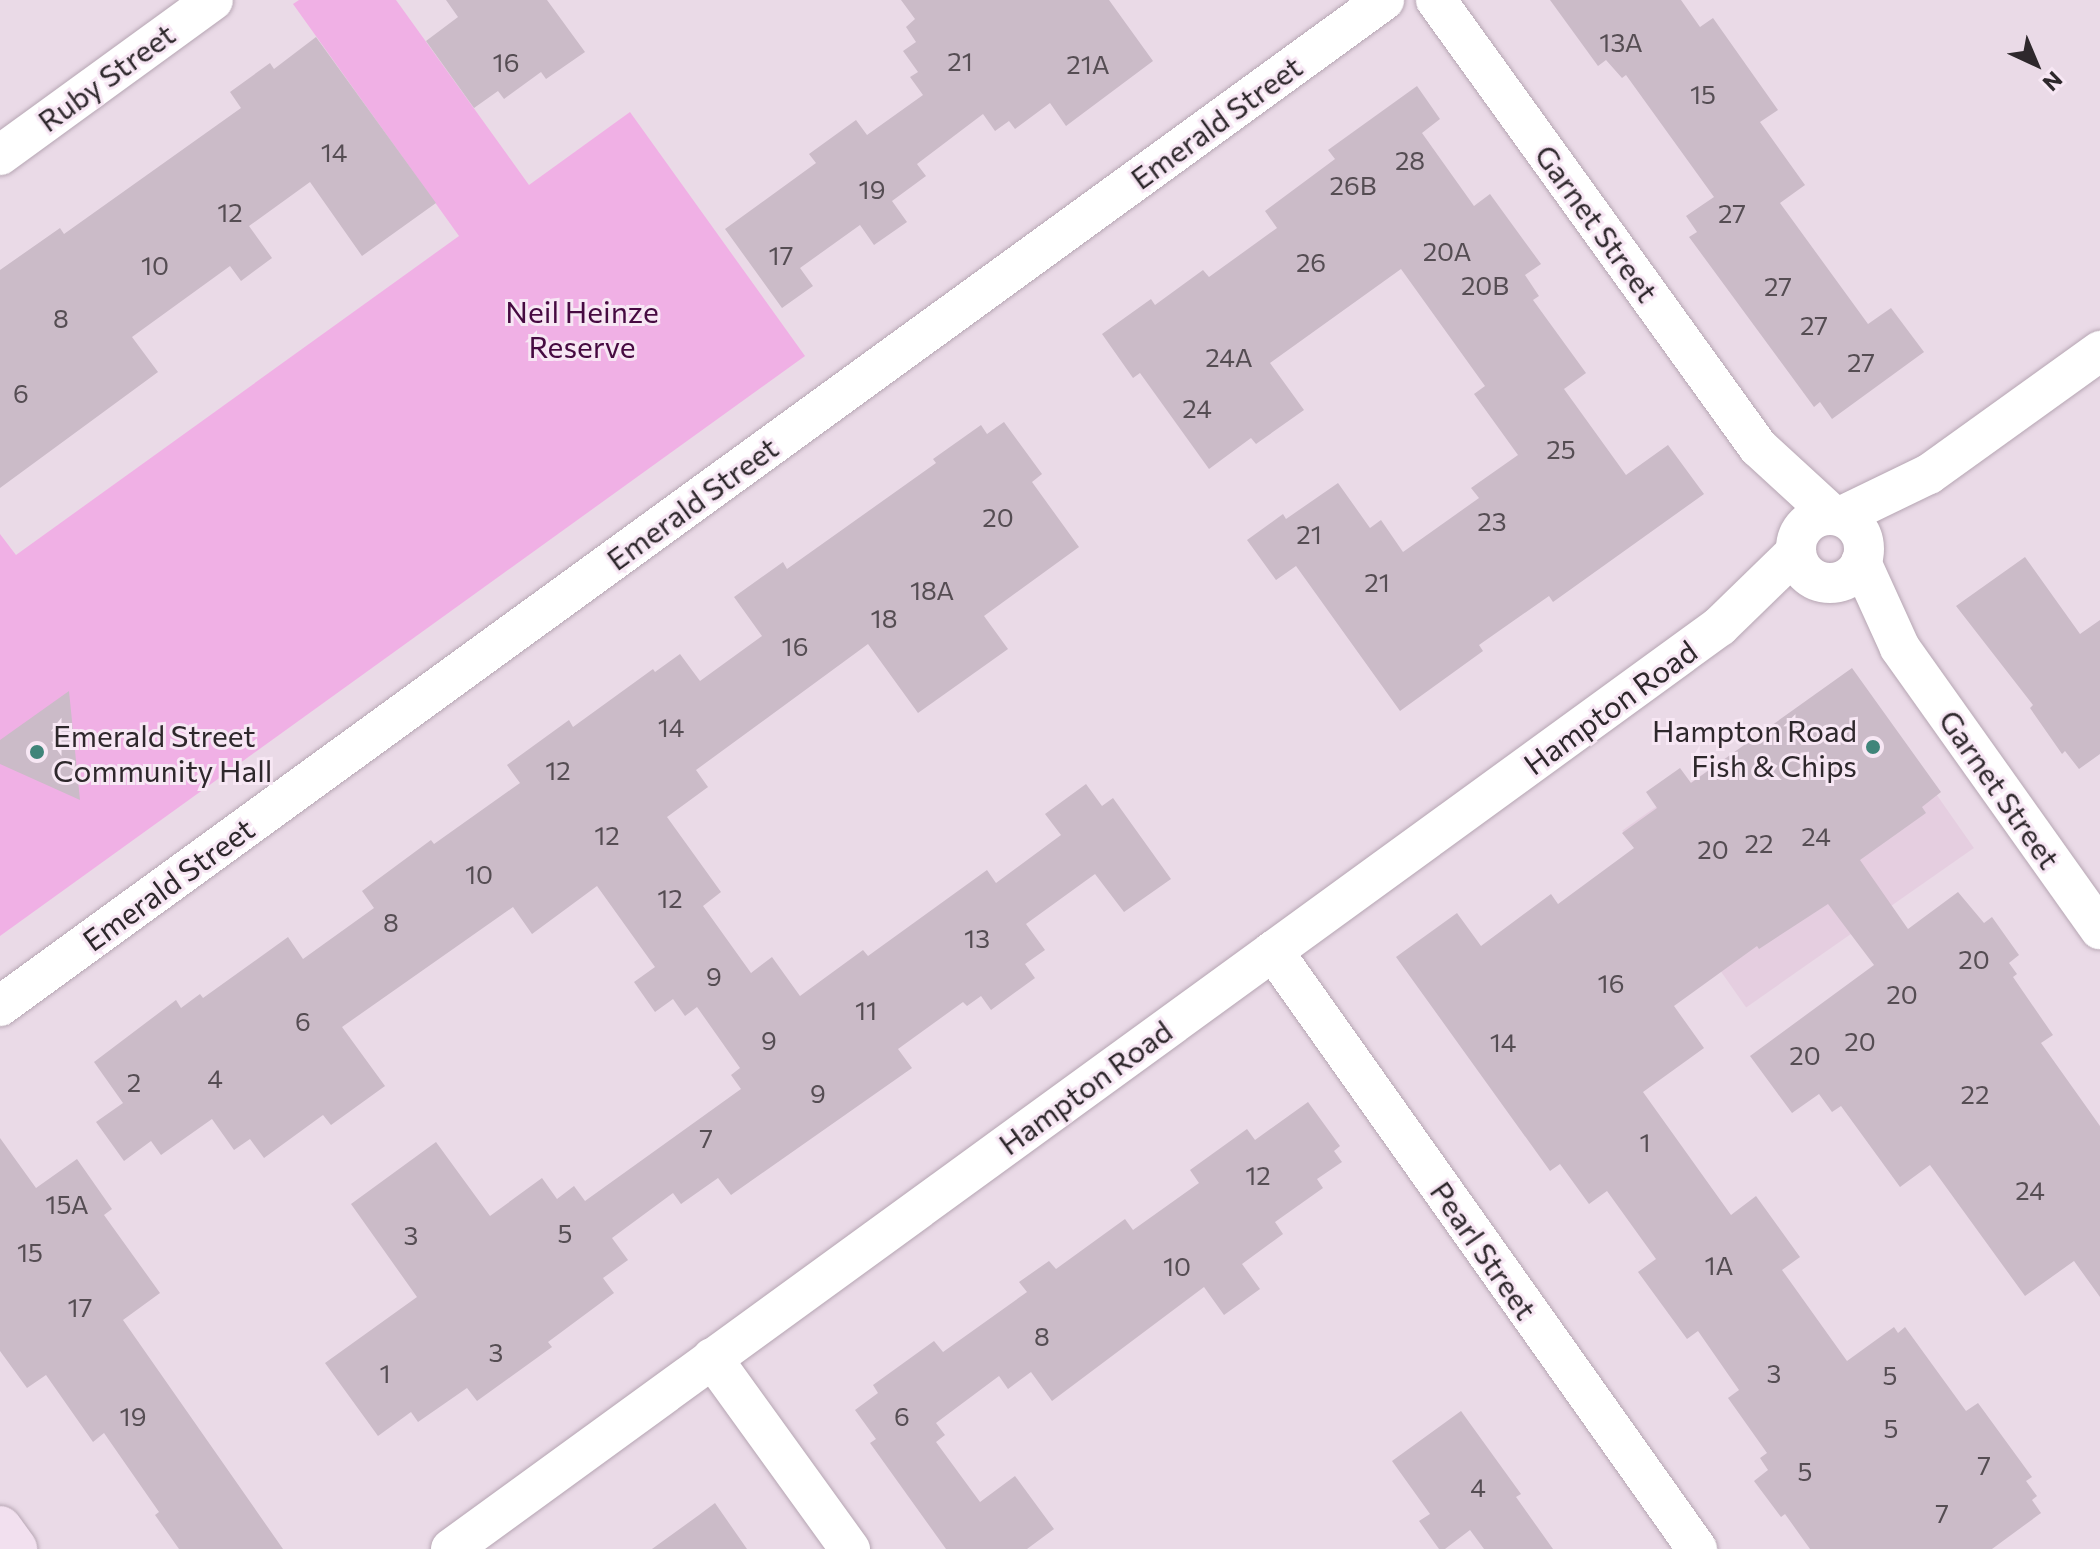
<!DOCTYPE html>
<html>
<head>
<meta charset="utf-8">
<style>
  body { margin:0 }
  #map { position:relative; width:2100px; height:1549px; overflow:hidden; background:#eadae7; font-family:Commissioner,sans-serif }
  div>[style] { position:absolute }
  .built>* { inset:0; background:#e5cee0; transform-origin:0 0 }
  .green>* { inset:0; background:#f0b0e5 }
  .building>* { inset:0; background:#cbbbc8 }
  .roads { filter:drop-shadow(0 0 2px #b6a6b3) drop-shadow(0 0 2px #b6a6b3) }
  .minor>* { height:40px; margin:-20px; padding:0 20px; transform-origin:20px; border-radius:20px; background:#fff }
  .minor>.ring { margin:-20px; padding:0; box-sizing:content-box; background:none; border:40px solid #fff; border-radius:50% }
  .secondary>* { height:44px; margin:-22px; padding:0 22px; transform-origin:22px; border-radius:22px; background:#f2e0ef }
  .dots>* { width:22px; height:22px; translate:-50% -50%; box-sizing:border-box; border:4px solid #f7e7f4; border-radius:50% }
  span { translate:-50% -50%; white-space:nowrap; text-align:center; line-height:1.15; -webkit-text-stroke:6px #f7e7f4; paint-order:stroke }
  .number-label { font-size:26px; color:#554d53 }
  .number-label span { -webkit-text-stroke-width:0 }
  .street-label { font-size:30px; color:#2e282c }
  .park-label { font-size:30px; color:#460a41 }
  .poi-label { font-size:30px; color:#2e282c }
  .right { translate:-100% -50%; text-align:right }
  .left { translate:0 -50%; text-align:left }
  .north { position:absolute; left:1996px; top:24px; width:80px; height:80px; -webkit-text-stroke:6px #f7e7f4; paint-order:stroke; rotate:136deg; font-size:22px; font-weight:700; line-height:32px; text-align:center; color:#2e282c }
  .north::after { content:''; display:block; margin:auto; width:28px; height:36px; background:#2e282c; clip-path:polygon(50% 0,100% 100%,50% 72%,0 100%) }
</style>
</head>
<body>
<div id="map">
  <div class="built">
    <i style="left:1850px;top:671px;width:216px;height:278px;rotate:55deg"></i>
  </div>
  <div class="green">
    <i style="clip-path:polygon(299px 0,396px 0,529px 185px,630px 112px,805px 356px,0 936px,0 534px,16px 555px,459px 236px,293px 4px)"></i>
  </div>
  <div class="building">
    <i style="clip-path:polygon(446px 0,547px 0,585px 52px,546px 79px,541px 72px,504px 99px,498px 91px,474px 108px,426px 41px,458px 17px)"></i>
    <i style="clip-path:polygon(901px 0,1109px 0,1153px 61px,1066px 126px,1050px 103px,1015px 129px,1009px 121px,995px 131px,983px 114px,917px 164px,926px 176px,892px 201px,907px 222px,874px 245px,860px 225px,800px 268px,813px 286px,782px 308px,725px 229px,816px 163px,809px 154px,856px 120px,867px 135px,923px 95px,910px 77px,918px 72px,903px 51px,916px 42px,906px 27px,915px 19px)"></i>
    <i style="clip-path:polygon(1550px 0,1681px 0,1700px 27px,1713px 18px,1778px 110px,1760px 122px,1805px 185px,1780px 203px,1868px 324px,1891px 308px,1924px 352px,1832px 419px,1820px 402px,1814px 407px,1689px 237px,1697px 232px,1686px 216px,1714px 197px,1626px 75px,1622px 78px,1606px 60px,1598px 66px)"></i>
    <i style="clip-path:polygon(316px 37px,436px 203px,362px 256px,310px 182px,249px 226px,272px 258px,241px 281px,230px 266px,132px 337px,158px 372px,0 488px,0 270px,60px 228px,64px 234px,241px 108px,230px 92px,270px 63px,274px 69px)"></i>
    <i style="clip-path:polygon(1417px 86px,1440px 119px,1422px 133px,1474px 206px,1490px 194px,1541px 264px,1525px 275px,1539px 296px,1533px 300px,1586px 373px,1564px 389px,1626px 475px,1668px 445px,1704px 494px,1553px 602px,1549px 596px,1479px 645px,1483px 651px,1400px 711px,1296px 566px,1276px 580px,1247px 540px,1283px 514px,1286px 519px,1338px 483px,1370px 528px,1381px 520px,1403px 552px,1479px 498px,1471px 488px,1518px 455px,1474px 394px,1485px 386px,1401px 269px,1270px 363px,1304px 410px,1256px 444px,1251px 438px,1209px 469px,1140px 373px,1133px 378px,1102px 334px,1151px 299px,1155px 305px,1203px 270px,1209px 277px,1277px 228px,1265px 211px,1335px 159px,1328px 150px)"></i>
    <i style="clip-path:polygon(1004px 422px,1042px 474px,1032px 482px,1079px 547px,984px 616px,1008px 649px,918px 713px,868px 644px,696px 770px,708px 787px,667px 817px,721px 892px,703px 906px,751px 973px,772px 957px,800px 996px,863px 950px,868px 956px,987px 870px,996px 883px,1061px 835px,1045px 814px,1086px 784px,1102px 806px,1113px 798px,1171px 879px,1124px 912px,1095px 874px,1026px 924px,1045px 950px,1025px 964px,1035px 978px,991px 1010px,981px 996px,967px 1006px,963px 1002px,898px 1049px,912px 1068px,731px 1195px,718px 1178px,681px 1204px,673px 1193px,612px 1238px,628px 1260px,603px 1278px,614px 1293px,548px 1342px,552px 1347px,477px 1401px,467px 1388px,418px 1422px,411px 1412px,378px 1436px,325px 1363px,417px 1297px,351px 1204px,436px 1142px,490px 1216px,542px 1178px,557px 1199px,574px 1186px,585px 1201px,741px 1089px,731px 1075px,740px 1068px,697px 1007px,685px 1016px,673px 999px,655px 1012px,634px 982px,655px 967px,597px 886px,532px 934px,513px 907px,342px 1027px,385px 1086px,331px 1125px,323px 1115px,264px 1158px,250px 1139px,234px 1150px,212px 1119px,161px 1155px,151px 1141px,124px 1161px,96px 1122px,123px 1103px,94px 1062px,176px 1000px,181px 1008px,200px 994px,203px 998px,288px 937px,303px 959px,374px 908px,362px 891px,431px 840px,434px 844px,520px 783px,507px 765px,569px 720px,573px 727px,653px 669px,655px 672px,680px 654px,700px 681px,762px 636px,734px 597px,783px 562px,787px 569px,936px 463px,933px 459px,981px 425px,987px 434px)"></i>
    <i style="clip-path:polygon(2025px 557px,2080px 634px,2100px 620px,2100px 754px,2079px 769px,2065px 751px,2062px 754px,2030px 708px,2033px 705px,1956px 606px)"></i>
    <i style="clip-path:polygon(1852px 668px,1941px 792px,1922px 807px,1926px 813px,1860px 860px,1908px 929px,1958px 892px,1984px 923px,1992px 917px,2019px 955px,2009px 963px,2017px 974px,2013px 977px,2053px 1035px,2041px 1043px,2100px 1126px,2100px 1297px,2074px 1261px,2025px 1296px,1930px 1165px,1900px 1187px,1841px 1106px,1832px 1112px,1819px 1094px,1792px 1113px,1750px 1056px,1874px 965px,1828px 904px,1759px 949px,1757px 946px,1674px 1006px,1704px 1048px,1643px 1092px,1731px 1215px,1756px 1196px,1800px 1257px,1782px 1270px,1847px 1361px,1894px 1327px,1898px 1333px,1905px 1327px,1966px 1411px,1978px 1403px,2032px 1477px,2026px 1481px,2037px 1496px,2032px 1500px,2041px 1513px,1992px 1549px,1810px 1549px,1785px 1514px,1781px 1517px,1754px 1481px,1768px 1470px,1760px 1458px,1767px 1453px,1728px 1398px,1739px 1390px,1698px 1331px,1687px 1339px,1638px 1272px,1656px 1259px,1607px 1191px,1589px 1204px,1560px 1164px,1550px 1171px,1396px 957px,1457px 913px,1481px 946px,1551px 894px,1558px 904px,1634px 848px,1622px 833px,1657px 808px,1646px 792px,1680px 768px,1691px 783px)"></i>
    <i style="clip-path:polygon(69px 691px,80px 800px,0 764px,0 740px)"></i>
    <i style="clip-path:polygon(1308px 1102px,1340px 1146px,1334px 1151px,1342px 1162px,1317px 1179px,1323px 1188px,1275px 1222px,1283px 1234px,1242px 1264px,1260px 1289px,1224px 1315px,1204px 1287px,1052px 1401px,1031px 1372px,1008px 1389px,999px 1376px,936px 1423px,945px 1435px,936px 1442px,980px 1502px,1015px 1476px,1054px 1529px,1027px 1549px,946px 1549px,870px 1443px,876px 1439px,855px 1410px,878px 1393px,873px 1385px,934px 1341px,943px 1352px,1027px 1292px,1019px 1282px,1049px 1261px,1056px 1269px,1125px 1219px,1133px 1230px,1199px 1183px,1190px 1170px,1247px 1129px,1255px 1140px)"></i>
    <i style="clip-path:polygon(0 1138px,36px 1188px,77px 1159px,112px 1209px,104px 1215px,160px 1293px,123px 1320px,283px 1549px,179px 1549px,155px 1515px,159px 1512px,104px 1433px,93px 1442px,46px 1375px,27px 1388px,0 1351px)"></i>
    <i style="clip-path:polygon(1461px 1411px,1521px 1494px,1516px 1497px,1553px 1549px,1484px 1549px,1470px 1530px,1445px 1549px,1439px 1549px,1419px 1521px,1430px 1514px,1392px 1461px)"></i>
    <i style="clip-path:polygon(715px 1503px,747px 1549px,652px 1549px,699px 1515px)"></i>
  </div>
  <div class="roads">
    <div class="minor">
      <i style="left:1436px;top:0;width:551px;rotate:54.23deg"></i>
      <i style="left:1758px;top:447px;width:99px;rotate:42.5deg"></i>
      <i style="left:0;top:155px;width:263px;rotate:-36deg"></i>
      <i class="ring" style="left:1796px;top:515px;width:28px;height:28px"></i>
      <i style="left:1842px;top:516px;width:97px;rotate:-25.8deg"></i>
      <i style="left:1929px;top:474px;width:211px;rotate:-35.7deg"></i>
      <i style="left:1861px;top:562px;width:94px;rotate:65.6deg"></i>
      <i style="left:1900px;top:648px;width:345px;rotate:54.6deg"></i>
      <i style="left:1273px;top:951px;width:733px;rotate:54.66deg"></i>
      <i style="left:0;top:1006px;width:1711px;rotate:-36.01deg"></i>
      <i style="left:712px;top:1358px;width:236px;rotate:54.2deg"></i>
      <i style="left:451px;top:1549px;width:1569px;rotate:-36.03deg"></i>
      <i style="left:1720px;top:626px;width:106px;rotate:-44.2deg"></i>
    </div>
    <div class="secondary">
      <i style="left:0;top:1528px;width:26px;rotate:54deg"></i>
    </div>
  </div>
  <div class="dots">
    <i style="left:1873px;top:747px;background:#40857a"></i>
    <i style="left:37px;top:752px;background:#40857a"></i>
  </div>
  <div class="number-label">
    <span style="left:1621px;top:42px">13A</span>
    <span style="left:960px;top:61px">21</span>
    <span style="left:506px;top:62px">16</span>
    <span style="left:1088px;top:64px">21A</span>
    <span style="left:1703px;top:94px">15</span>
    <span style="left:334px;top:152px">14</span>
    <span style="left:1410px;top:160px">28</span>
    <span style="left:1353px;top:185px">26B</span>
    <span style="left:872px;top:189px">19</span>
    <span style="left:230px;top:212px">12</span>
    <span style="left:1732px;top:213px">27</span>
    <span style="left:1447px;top:251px">20A</span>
    <span style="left:781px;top:255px">17</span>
    <span style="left:1311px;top:262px">26</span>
    <span style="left:155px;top:265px">10</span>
    <span style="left:1485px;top:285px">20B</span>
    <span style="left:1778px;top:286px">27</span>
    <span style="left:61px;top:318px">8</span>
    <span style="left:1814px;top:325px">27</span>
    <span style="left:1229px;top:357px">24A</span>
    <span style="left:1861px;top:362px">27</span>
    <span style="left:21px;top:393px">6</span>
    <span style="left:1197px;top:408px">24</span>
    <span style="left:1561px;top:449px">25</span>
    <span style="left:998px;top:517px">20</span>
    <span style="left:1492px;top:521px">23</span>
    <span style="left:1309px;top:534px">21</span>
    <span style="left:1377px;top:582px">21</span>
    <span style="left:932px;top:590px">18A</span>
    <span style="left:884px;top:618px">18</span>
    <span style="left:795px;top:646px">16</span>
    <span style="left:671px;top:727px">14</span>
    <span style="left:558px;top:770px">12</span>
    <span style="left:607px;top:835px">12</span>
    <span style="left:1816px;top:836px">24</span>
    <span style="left:1759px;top:843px">22</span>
    <span style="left:1713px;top:849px">20</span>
    <span style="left:479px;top:874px">10</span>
    <span style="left:670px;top:898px">12</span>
    <span style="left:391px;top:922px">8</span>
    <span style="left:977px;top:938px">13</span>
    <span style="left:1974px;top:959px">20</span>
    <span style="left:714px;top:976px">9</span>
    <span style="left:1611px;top:983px">16</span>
    <span style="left:1902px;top:994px">20</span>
    <span style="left:866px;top:1010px">11</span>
    <span style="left:303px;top:1021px">6</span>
    <span style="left:769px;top:1040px">9</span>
    <span style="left:1860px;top:1041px">20</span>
    <span style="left:1503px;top:1042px">14</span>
    <span style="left:1805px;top:1055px">20</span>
    <span style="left:215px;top:1078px">4</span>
    <span style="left:134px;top:1082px">2</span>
    <span style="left:818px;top:1093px">9</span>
    <span style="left:1975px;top:1094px">22</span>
    <span style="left:706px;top:1138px">7</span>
    <span style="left:1645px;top:1142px">1</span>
    <span style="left:1258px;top:1175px">12</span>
    <span style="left:2030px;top:1190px">24</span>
    <span style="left:67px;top:1204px">15A</span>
    <span style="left:565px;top:1233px">5</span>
    <span style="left:411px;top:1235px">3</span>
    <span style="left:30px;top:1252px">15</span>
    <span style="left:1719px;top:1265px">1A</span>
    <span style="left:1177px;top:1266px">10</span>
    <span style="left:80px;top:1307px">17</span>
    <span style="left:1042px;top:1336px">8</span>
    <span style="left:496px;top:1352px">3</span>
    <span style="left:385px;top:1373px">1</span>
    <span style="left:1774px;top:1373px">3</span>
    <span style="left:1890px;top:1375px">5</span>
    <span style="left:133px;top:1416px">19</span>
    <span style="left:902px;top:1416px">6</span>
    <span style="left:1891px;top:1428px">5</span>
    <span style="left:1984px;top:1465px">7</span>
    <span style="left:1805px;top:1471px">5</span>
    <span style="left:1478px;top:1487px">4</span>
    <span style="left:1942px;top:1513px">7</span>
  </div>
  <div class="street-label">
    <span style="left:106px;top:77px;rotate:-36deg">Ruby Street</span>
    <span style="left:1216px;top:122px;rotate:-36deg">Emerald Street</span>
    <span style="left:1597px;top:223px;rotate:54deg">Garnet Street</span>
    <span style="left:692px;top:503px;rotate:-36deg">Emerald Street</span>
    <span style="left:1610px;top:707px;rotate:-36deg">Hampton Road</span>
    <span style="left:2000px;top:789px;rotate:55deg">Garnet Street</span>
    <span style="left:168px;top:884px;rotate:-36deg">Emerald Street</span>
    <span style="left:1085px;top:1087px;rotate:-36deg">Hampton Road</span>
    <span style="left:1484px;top:1250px;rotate:55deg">Pearl Street</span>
  </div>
  <div class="park-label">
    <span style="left:582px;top:328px">Neil Heinze<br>Reserve</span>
  </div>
  <div class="poi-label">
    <span class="right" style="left:1857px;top:747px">Hampton Road<br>Fish &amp; Chips</span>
    <span class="left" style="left:53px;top:752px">Emerald Street<br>Community Hall</span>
  </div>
  <div class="north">N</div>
</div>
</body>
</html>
